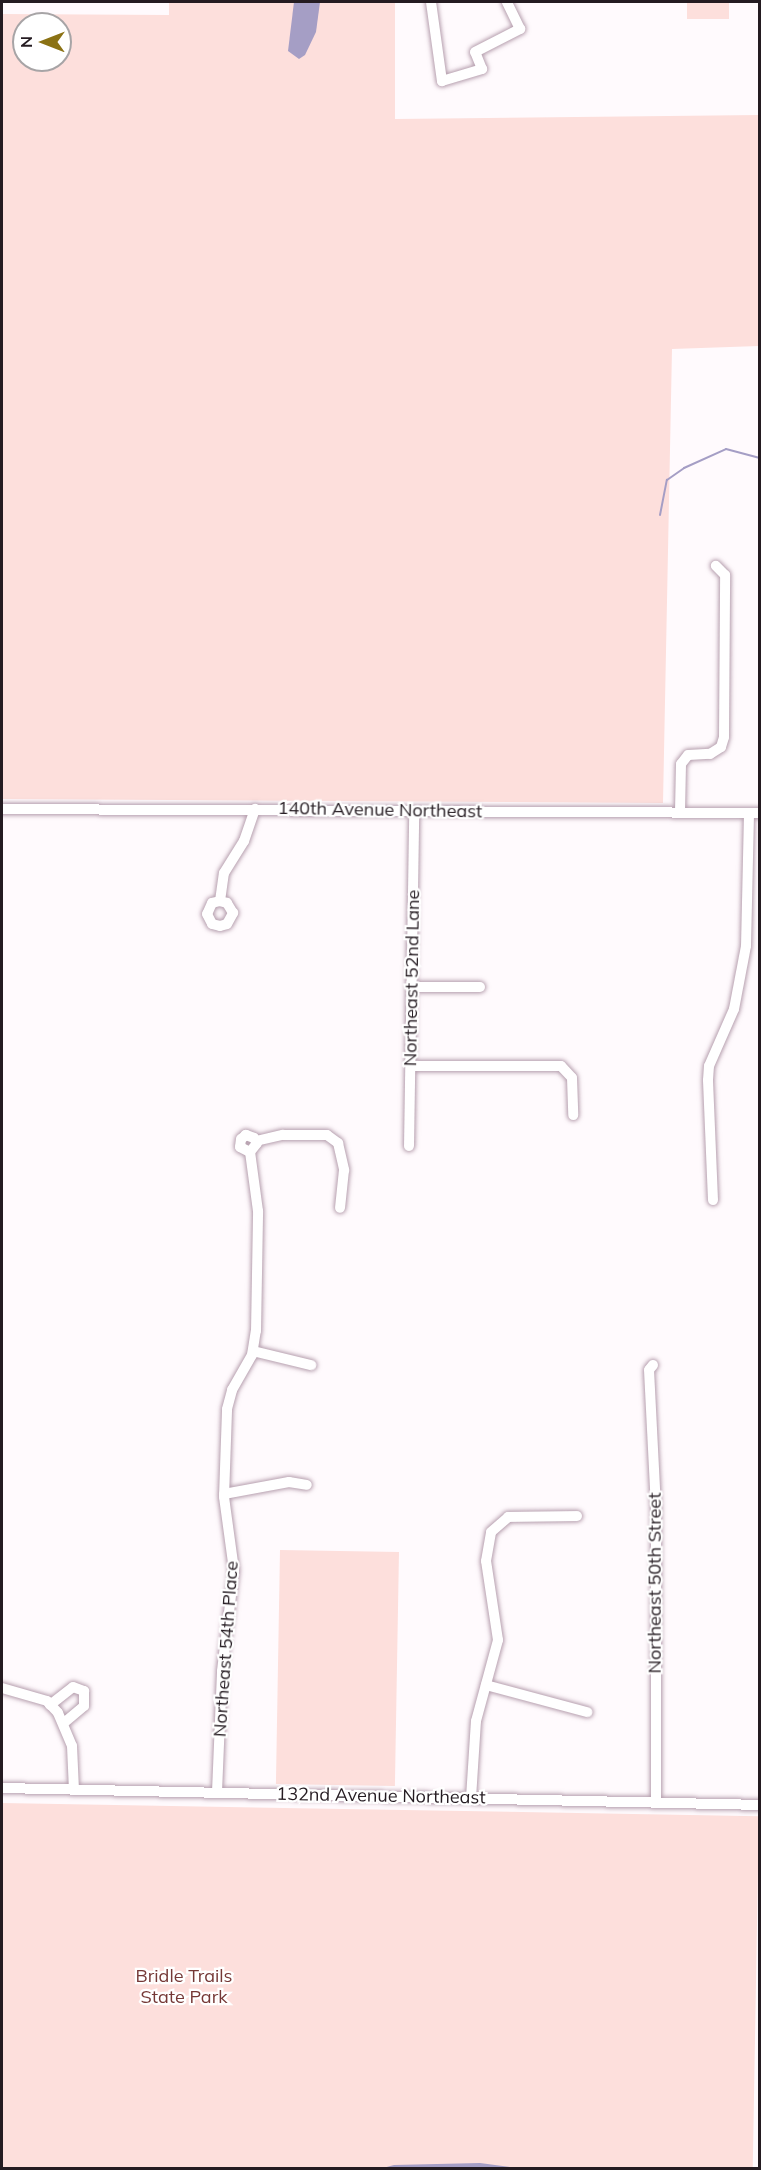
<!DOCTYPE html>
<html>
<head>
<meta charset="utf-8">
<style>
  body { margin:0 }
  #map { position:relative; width:761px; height:2170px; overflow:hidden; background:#fffafd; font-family:Mulish,sans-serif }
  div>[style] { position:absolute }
  .green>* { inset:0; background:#fddfdc; transform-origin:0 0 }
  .water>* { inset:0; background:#a59ec5 }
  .stream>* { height:2px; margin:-1px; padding:0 1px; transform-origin:1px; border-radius:1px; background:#a59ec5 }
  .roads { filter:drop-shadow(0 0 2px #b7a0af) drop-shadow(0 0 2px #b7a0af) }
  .minor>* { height:10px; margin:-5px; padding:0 5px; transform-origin:5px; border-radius:5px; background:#fff }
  span { translate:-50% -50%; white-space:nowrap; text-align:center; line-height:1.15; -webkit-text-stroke:4.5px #fff; paint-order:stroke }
  .street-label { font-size:18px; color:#241b21 }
  .park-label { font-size:18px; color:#753836 }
  .frame { position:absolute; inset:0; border:3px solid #241b21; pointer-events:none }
  .north { position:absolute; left:12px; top:12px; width:60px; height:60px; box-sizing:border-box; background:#fff; border:2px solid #a7a4a6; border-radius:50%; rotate:270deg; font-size:16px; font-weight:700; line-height:24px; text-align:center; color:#241b21 }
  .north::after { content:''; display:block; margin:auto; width:21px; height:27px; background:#8b7214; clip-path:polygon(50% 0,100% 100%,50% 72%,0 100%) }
</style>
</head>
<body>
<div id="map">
  <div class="green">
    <i style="clip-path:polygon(evenodd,169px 2px,395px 2px,395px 119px,759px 115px,759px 346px,672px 349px,663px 803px,2px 799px,2px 14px,169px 15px,169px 2px,24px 24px,60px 24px,60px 60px,24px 60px,24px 24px)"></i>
    <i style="left:687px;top:2px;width:42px;height:17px"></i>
    <i style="left:280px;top:1550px;width:119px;height:234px;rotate:1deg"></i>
    <i style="left:2px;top:1803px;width:757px;height:365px;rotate:1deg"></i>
  </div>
  <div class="water">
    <i style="clip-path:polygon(294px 2px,320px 2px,316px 32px,305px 55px,299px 59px,288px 51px)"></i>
    <i style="clip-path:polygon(480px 2163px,517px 2168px,383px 2168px,394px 2165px)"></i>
  </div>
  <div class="stream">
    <i style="left:660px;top:515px;width:36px;rotate:-79deg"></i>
    <i style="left:667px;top:480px;width:21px;rotate:-35deg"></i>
    <i style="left:684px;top:468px;width:46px;rotate:-24.3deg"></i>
    <i style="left:726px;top:449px;width:35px;rotate:15deg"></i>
  </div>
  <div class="roads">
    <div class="minor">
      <i style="left:431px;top:2px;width:80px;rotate:82.1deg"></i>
      <i style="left:442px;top:81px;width:42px;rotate:-16.7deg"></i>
      <i style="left:482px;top:69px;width:18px;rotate:-112deg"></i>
      <i style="left:475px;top:52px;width:51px;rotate:-27.1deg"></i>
      <i style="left:520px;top:29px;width:30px;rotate:-116deg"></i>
      <i style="left:2px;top:809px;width:758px;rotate:0.3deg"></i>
      <i style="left:680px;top:812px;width:48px;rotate:-88.8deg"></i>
      <i style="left:681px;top:764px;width:11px;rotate:-52deg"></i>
      <i style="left:688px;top:755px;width:22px;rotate:-3deg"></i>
      <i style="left:710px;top:754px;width:13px;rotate:-32deg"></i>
      <i style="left:721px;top:747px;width:10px;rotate:-73deg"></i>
      <i style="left:724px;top:737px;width:162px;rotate:-89.6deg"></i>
      <i style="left:725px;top:575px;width:13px;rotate:-135deg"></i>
      <i style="left:220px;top:901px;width:8px;rotate:166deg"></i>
      <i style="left:212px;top:903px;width:12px;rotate:114deg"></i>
      <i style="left:207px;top:914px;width:11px;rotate:63deg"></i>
      <i style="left:212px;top:924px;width:8px;rotate:14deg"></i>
      <i style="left:220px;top:926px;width:7px;rotate:-16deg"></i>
      <i style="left:227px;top:924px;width:13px;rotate:-61deg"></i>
      <i style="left:233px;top:913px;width:12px;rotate:-121deg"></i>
      <i style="left:227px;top:903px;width:7px;rotate:-164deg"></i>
      <i style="left:220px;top:901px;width:28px;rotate:-82deg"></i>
      <i style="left:224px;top:873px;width:38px;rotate:-58deg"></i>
      <i style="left:244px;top:841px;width:34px;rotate:-71deg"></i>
      <i style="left:413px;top:987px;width:67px"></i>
      <i style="left:411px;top:1066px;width:150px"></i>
      <i style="left:561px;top:1066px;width:16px;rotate:47deg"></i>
      <i style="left:572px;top:1078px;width:37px;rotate:88deg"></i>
      <i style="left:256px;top:1141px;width:28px;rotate:-13deg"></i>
      <i style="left:283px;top:1135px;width:44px"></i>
      <i style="left:327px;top:1135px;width:14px;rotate:36deg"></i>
      <i style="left:338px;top:1143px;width:28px;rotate:77deg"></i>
      <i style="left:344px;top:1170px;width:38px;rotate:96deg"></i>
      <i style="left:409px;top:1146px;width:335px;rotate:-89.1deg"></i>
      <i style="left:713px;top:1200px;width:120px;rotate:-92.4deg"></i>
      <i style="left:708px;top:1080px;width:14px;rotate:-86deg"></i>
      <i style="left:709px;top:1066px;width:62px;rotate:-66.3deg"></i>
      <i style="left:734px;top:1009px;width:64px;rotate:-79.2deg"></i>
      <i style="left:746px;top:946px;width:133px;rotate:-88.7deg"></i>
      <i style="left:253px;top:1351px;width:60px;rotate:13.6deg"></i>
      <i style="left:653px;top:1365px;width:6px;rotate:129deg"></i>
      <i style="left:649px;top:1370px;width:139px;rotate:87.1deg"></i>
      <i style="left:656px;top:1509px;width:293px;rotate:90deg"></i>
      <i style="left:224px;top:1494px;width:66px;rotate:-10.5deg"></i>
      <i style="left:289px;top:1482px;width:18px;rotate:9deg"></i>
      <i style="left:486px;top:1685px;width:105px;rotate:15deg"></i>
      <i style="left:2px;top:1688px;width:47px;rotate:16.1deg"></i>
      <i style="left:47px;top:1701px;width:16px;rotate:47deg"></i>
      <i style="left:58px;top:1713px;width:36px;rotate:67deg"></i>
      <i style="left:72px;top:1746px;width:44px;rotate:87.4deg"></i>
      <i style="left:50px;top:1705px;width:29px;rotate:-38deg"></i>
      <i style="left:73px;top:1687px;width:12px;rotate:20deg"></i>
      <i style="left:84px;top:1691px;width:15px;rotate:90deg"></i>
      <i style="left:84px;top:1706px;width:26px;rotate:140deg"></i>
      <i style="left:2px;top:1788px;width:758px;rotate:1.28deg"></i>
      <i style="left:217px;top:1792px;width:121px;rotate:-87.6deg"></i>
      <i style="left:222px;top:1671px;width:102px;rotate:-83.2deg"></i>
      <i style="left:234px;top:1570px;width:74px;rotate:-97.8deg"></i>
      <i style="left:224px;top:1497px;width:88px;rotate:-88deg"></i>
      <i style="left:227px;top:1409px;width:20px;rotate:-75deg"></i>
      <i style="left:232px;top:1390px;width:40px;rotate:-60.3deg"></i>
      <i style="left:252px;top:1355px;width:24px;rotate:-81deg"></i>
      <i style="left:256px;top:1331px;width:120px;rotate:-89deg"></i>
      <i style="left:258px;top:1211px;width:60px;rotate:-97.7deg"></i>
      <i style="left:250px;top:1152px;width:11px;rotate:-52deg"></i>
      <i style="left:257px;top:1143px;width:6px;rotate:-121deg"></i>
      <i style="left:254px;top:1138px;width:9px;rotate:-159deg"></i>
      <i style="left:246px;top:1135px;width:6px;rotate:141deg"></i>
      <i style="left:241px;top:1139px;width:8px;rotate:97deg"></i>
      <i style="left:240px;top:1147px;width:11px;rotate:27deg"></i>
      <i style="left:471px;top:1798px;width:77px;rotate:-86.3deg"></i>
      <i style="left:476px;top:1721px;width:84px;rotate:-74.8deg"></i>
      <i style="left:498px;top:1640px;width:80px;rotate:-98.6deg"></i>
      <i style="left:486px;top:1561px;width:29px;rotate:-80deg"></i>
      <i style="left:491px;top:1532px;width:23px;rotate:-41deg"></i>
      <i style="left:508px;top:1517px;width:69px;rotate:-0.8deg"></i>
    </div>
  </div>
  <div class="street-label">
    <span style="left:380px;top:810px;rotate:1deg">140th Avenue Northeast</span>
    <span style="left:412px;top:978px;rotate:-89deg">Northeast 52nd Lane</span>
    <span style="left:655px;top:1583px;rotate:-90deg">Northeast 50th Street</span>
    <span style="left:226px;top:1649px;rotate:-86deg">Northeast 54th Place</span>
    <span style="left:381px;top:1796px;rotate:1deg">132nd Avenue Northeast</span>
  </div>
  <div class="park-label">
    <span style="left:184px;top:1987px">Bridle Trails<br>State Park</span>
  </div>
  <div class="frame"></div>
  <div class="north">N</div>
</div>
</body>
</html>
